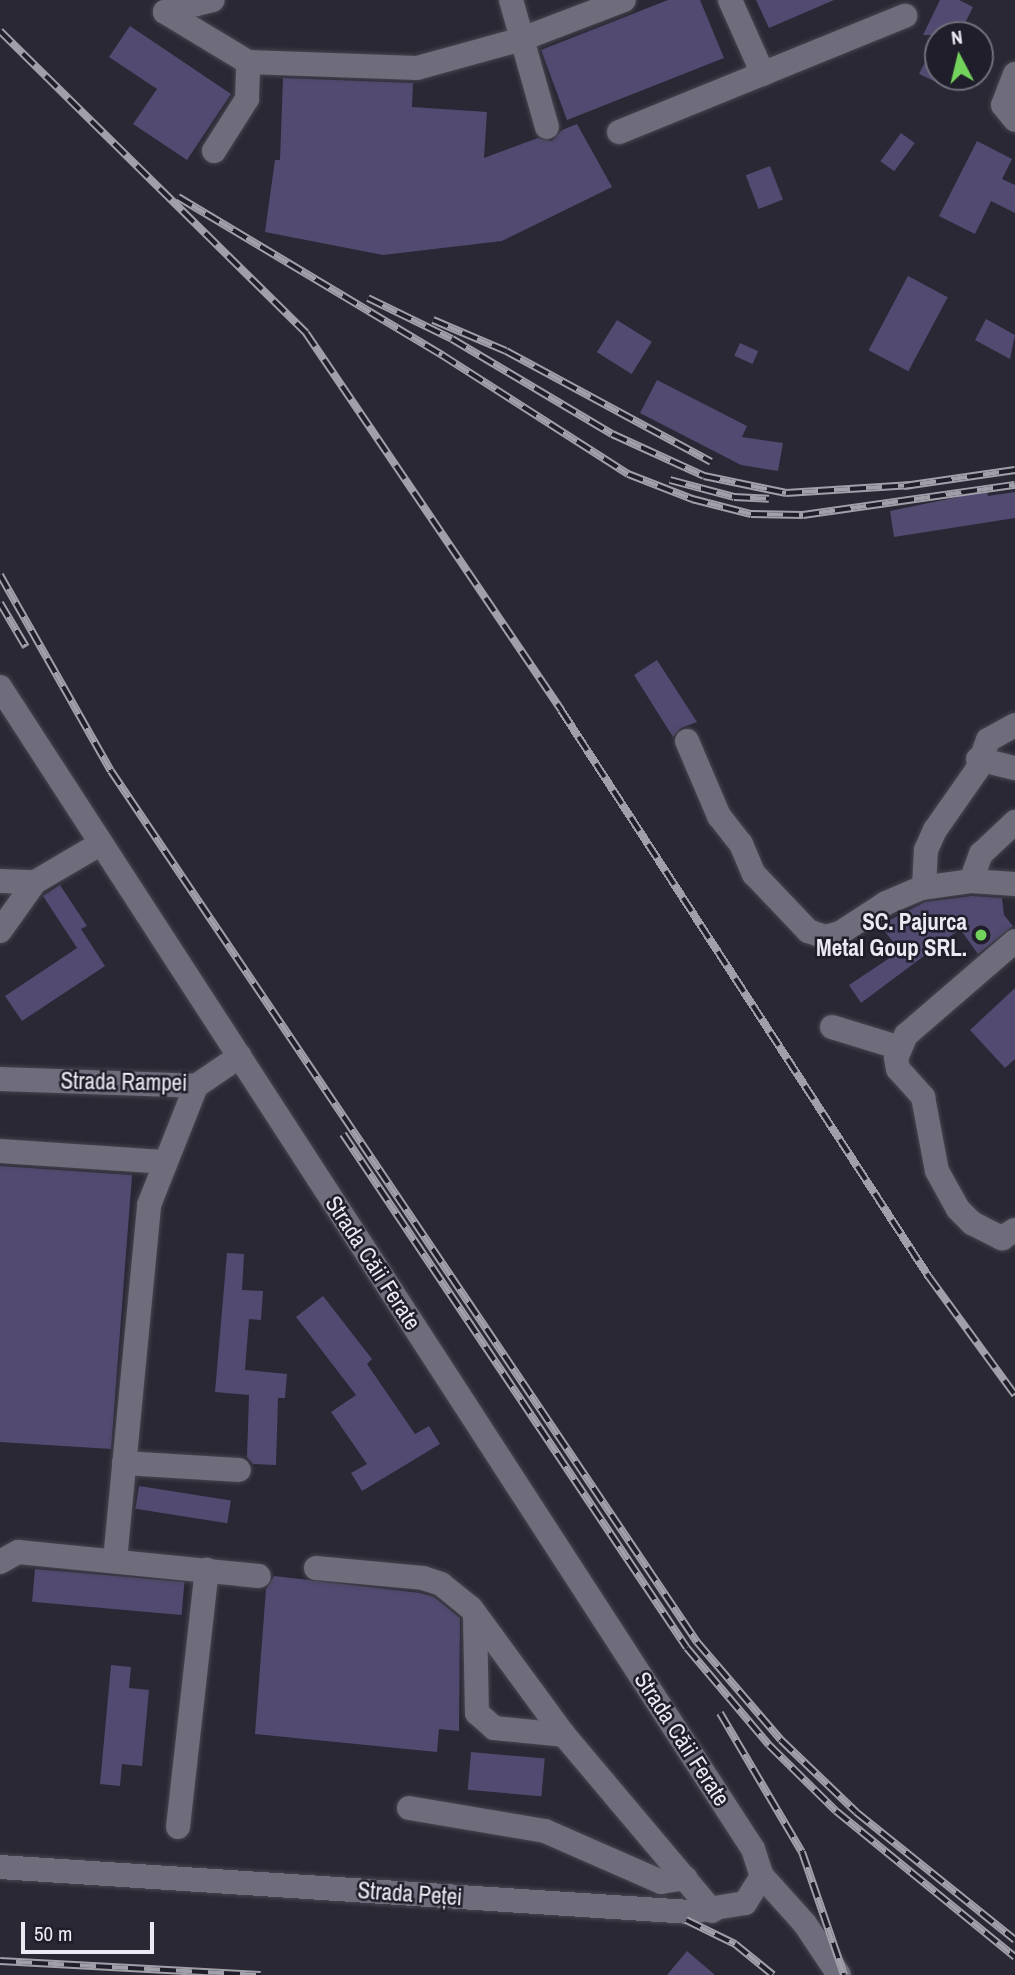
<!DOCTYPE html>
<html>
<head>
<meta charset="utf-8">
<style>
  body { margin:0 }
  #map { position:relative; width:1015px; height:1975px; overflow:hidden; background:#2a2834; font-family:"Archivo Narrow",sans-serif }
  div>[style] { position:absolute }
  .building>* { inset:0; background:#524a71; transform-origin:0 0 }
  .roads { filter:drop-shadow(0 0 2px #47444f) drop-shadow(0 0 2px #47444f) }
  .minor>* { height:24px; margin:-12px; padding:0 12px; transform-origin:12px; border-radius:12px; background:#6f6c7b }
  .rail>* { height:8px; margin-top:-4px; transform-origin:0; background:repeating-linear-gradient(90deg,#201e2a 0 16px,#a19fa9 0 32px); box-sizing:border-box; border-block:2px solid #a19fa9 }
  .dots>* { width:19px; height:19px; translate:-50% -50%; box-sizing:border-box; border:4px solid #201e2a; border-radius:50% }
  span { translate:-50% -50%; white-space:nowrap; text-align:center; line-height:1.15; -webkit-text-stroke:5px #201e2a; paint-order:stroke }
  .poi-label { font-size:23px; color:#ebe9f2; font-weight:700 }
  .right { translate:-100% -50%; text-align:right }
  .street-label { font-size:23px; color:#ebe9f2 }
  .north { position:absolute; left:924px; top:21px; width:70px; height:70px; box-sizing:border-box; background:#201e2a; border:2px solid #716f7a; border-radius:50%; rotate:353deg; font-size:19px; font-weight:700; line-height:28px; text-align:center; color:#ebe9f2 }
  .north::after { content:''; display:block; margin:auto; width:24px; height:32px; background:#73d25c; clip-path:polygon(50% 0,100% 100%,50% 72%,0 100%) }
  .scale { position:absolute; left:21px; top:1922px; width:133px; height:32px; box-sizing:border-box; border:4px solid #ebe9f2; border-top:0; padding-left:9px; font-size:21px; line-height:24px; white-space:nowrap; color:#ebe9f2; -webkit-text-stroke:5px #201e2a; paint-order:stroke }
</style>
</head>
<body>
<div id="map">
  <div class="building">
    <i style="clip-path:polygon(668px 0,700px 0,724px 58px,567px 120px,541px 50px)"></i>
    <i style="clip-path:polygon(756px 0,834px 0,769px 28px)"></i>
    <i style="clip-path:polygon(940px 0,959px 0,973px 7px,959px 35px,923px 35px)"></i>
    <i style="clip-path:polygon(130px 26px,231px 94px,187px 160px,133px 124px,157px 89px,109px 57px)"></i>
    <i style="clip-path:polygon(938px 36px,938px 83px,919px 74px)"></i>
    <i style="clip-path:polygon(283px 78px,413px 83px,412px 107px,487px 112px,484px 158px,538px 138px,552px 141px,562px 130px,577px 124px,612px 187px,502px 241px,383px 255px,265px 232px,275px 160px,280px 160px)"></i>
    <i style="left:901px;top:133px;width:17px;height:35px;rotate:36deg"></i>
    <i style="clip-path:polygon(977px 141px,1012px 159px,1002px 179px,1015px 185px,1015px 213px,991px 201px,975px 234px,939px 216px)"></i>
    <i style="left:770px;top:166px;width:36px;height:26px;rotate:69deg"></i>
    <i style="left:908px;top:276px;width:45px;height:84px;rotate:28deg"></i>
    <i style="clip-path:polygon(986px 319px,1015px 335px,1010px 359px,975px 340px)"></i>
    <i style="left:617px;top:320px;width:41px;height:38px;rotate:32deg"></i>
    <i style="left:740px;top:343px;width:20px;height:14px;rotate:24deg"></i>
    <i style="clip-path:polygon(657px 380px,747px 426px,742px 437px,783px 443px,778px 471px,741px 465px,640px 413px)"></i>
    <i style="clip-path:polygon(987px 491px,988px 496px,1015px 492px,1015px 518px,894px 537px,890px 511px)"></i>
    <i style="clip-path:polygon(657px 660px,697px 722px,681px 728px,673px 737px,634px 675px)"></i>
    <i style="clip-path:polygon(60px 885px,87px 926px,81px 929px,105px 966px,22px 1021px,5px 996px,77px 948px,43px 896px)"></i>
    <i style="clip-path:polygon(972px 896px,1002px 898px,1004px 915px,1013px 926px,978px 954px,960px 929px,861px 1003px,849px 985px,900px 951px,880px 925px,925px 902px)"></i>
    <i style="clip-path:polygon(1015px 988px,1015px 1059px,1005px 1068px,970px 1030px)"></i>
    <i style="clip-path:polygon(0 1166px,132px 1175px,111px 1449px,0 1442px)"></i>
    <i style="clip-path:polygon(227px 1253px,244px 1254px,242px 1290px,263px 1291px,261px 1320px,249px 1319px,245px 1370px,287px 1374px,285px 1398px,278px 1398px,276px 1465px,253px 1464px,247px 1457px,249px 1395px,215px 1392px)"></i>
    <i style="clip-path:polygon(323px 1296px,372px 1359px,367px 1364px,415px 1434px,429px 1426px,440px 1444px,362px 1491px,351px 1473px,367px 1464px,331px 1412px,356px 1395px,296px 1317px)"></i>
    <i style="left:139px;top:1486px;width:93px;height:23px;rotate:9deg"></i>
    <i style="left:35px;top:1569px;width:150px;height:33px;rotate:5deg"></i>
    <i style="clip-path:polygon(274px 1576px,420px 1593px,434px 1597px,460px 1618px,459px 1731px,439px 1729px,437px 1752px,255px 1734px,266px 1589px)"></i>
    <i style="clip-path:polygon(111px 1665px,131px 1667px,129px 1688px,149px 1690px,142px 1766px,122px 1764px,120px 1786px,100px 1784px)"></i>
    <i style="left:471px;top:1752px;width:74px;height:38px;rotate:5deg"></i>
    <i style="clip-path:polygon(687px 1951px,715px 1975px,667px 1975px)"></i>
  </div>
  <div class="roads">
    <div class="minor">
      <i style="left:511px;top:0;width:132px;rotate:74.2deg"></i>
      <i style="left:730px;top:0;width:81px;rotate:66deg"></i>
      <i style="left:165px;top:12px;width:97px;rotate:31.1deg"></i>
      <i style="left:248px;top:62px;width:169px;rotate:2deg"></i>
      <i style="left:417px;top:68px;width:109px;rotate:-15.4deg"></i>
      <i style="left:522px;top:39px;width:109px;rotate:-20.9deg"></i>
      <i style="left:165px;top:12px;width:49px;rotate:-14deg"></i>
      <i style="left:1015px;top:74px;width:33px;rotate:111deg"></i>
      <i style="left:1003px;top:105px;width:19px;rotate:51deg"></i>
      <i style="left:619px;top:132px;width:309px;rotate:-22.1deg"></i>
      <i style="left:214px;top:151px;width:62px;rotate:-57.6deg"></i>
      <i style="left:247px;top:99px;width:37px;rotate:-88deg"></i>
      <i style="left:0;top:687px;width:1385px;rotate:57.06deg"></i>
      <i style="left:753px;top:1849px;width:28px;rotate:72deg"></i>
      <i style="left:762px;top:1876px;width:32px;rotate:122deg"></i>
      <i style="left:745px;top:1903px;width:56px;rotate:170.7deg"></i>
      <i style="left:690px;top:1912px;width:691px;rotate:-176.27deg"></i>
      <i style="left:687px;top:741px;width:82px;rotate:66.9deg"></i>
      <i style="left:719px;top:816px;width:36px;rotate:52deg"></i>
      <i style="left:741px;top:844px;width:33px;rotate:67deg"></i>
      <i style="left:754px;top:874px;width:79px;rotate:46.5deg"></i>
      <i style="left:808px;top:931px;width:18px;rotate:19deg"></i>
      <i style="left:825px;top:937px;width:16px;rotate:-15deg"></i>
      <i style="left:840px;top:933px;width:55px;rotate:-33.1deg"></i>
      <i style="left:886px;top:903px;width:38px;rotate:-23deg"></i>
      <i style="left:921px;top:888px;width:50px;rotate:-8deg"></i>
      <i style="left:971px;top:881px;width:44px;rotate:3.9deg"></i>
      <i style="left:978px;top:759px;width:38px;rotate:14deg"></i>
      <i style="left:0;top:881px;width:35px;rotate:2deg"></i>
      <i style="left:971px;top:881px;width:29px;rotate:-70deg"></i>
      <i style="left:981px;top:854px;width:47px;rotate:-43.3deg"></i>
      <i style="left:924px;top:887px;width:37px;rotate:-87deg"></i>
      <i style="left:926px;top:850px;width:22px;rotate:-66deg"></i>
      <i style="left:935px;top:830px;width:73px;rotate:-55deg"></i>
      <i style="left:977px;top:770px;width:32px;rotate:-70deg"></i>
      <i style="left:988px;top:740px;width:31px;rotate:-29deg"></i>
      <i style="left:0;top:931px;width:60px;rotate:-54.5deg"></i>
      <i style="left:35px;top:882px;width:75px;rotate:-30.3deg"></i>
      <i style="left:1015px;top:941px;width:144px;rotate:139.2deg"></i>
      <i style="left:906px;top:1035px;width:25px;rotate:113deg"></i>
      <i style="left:896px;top:1058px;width:11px;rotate:80deg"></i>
      <i style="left:898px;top:1069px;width:38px;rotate:48deg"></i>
      <i style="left:923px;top:1097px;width:75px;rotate:79.3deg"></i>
      <i style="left:937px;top:1171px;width:43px;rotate:61.1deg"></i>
      <i style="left:958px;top:1209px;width:20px;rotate:45deg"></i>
      <i style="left:972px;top:1223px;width:34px;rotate:27deg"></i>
      <i style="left:1002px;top:1238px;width:15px;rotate:-32deg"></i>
      <i style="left:832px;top:1027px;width:68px;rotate:17.1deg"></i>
      <i style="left:0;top:1079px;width:196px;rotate:2deg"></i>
      <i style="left:196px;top:1086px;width:53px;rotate:-34.3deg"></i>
      <i style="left:0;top:1151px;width:164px;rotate:3.8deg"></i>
      <i style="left:124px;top:1463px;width:115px;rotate:3.5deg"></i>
      <i style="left:115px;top:1560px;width:357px;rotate:-84.5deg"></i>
      <i style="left:149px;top:1205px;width:128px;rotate:-68.4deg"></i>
      <i style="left:0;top:1562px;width:21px;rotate:-29deg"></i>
      <i style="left:18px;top:1552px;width:242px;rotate:5.7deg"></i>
      <i style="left:316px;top:1568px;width:107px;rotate:5.3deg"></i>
      <i style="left:423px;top:1578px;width:19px;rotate:18deg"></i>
      <i style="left:441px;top:1584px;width:38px;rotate:39deg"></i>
      <i style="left:471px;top:1608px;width:157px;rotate:53.8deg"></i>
      <i style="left:564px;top:1735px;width:230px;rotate:49.9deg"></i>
      <i style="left:475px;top:1618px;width:95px;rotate:88.8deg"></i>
      <i style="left:477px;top:1713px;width:23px;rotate:41deg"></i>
      <i style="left:494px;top:1728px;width:70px;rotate:5.7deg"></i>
      <i style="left:409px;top:1808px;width:138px;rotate:9.6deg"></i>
      <i style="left:545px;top:1831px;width:127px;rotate:23.7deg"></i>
      <i style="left:661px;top:1882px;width:25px;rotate:-9deg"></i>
      <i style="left:178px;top:1827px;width:259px;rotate:-83.6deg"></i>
      <i style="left:762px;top:1876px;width:64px;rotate:48.1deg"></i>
      <i style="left:805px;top:1924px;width:61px;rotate:56.3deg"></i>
    </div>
  </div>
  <div class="rail">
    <i style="left:0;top:31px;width:430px;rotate:44.6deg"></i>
    <i style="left:306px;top:333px;width:455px;rotate:55.9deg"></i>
    <i style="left:561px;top:710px;width:676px;rotate:57.02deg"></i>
    <i style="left:929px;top:1277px;width:146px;rotate:53.9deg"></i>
    <i style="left:178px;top:197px;width:308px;rotate:30.9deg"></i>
    <i style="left:442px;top:355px;width:221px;rotate:32.6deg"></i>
    <i style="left:628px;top:474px;width:69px;rotate:21.3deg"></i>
    <i style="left:692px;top:499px;width:61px;rotate:14.3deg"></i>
    <i style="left:751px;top:514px;width:52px;rotate:1.1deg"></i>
    <i style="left:803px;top:515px;width:214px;rotate:-8.1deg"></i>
    <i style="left:368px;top:298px;width:93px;rotate:26deg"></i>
    <i style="left:452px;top:339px;width:186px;rotate:30.7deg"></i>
    <i style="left:612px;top:434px;width:101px;rotate:24.5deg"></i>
    <i style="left:704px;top:476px;width:84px;rotate:11.7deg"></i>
    <i style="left:786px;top:493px;width:126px;rotate:-3.6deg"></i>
    <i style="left:433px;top:320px;width:79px;rotate:23deg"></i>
    <i style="left:506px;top:351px;width:233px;rotate:28.4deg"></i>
    <i style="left:670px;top:480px;width:66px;rotate:14.9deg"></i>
    <i style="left:734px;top:497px;width:35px;rotate:3deg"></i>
    <i style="left:904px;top:486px;width:112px;rotate:-8.2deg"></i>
    <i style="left:0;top:575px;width:225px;rotate:60.5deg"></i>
    <i style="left:111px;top:771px;width:1050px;rotate:56.07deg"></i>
    <i style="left:697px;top:1642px;width:129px;rotate:49.4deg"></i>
    <i style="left:781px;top:1740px;width:104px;rotate:43.8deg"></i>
    <i style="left:856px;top:1812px;width:204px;rotate:38.8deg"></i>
    <i style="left:0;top:603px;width:51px;rotate:59.4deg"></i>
    <i style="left:343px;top:1134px;width:618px;rotate:56.21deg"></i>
    <i style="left:687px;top:1648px;width:127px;rotate:49.8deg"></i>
    <i style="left:769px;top:1745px;width:94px;rotate:44.6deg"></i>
    <i style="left:836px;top:1811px;width:231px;rotate:39.2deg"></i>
    <i style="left:720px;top:1713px;width:161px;rotate:59.5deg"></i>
    <i style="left:802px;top:1852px;width:130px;rotate:71.1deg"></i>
    <i style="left:686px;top:1920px;width:55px;rotate:26.1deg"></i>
    <i style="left:735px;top:1944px;width:49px;rotate:39.2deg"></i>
    <i style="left:0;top:1961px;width:261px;rotate:3.1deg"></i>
  </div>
  <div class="dots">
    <i style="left:981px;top:935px;background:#73d25c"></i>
  </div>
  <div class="poi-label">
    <span class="right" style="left:967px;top:935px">SC. Pajurca<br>Metal Goup SRL.</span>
  </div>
  <div class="street-label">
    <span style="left:124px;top:1082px;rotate:1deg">Strada Rampei</span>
    <span style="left:373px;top:1263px;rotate:57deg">Strada Căii Ferate</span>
    <span style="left:682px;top:1739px;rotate:57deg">Strada Căii Ferate</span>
    <span style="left:410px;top:1894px;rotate:4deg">Strada Peței</span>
  </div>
  <div class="north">N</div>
  <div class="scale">50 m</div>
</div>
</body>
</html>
